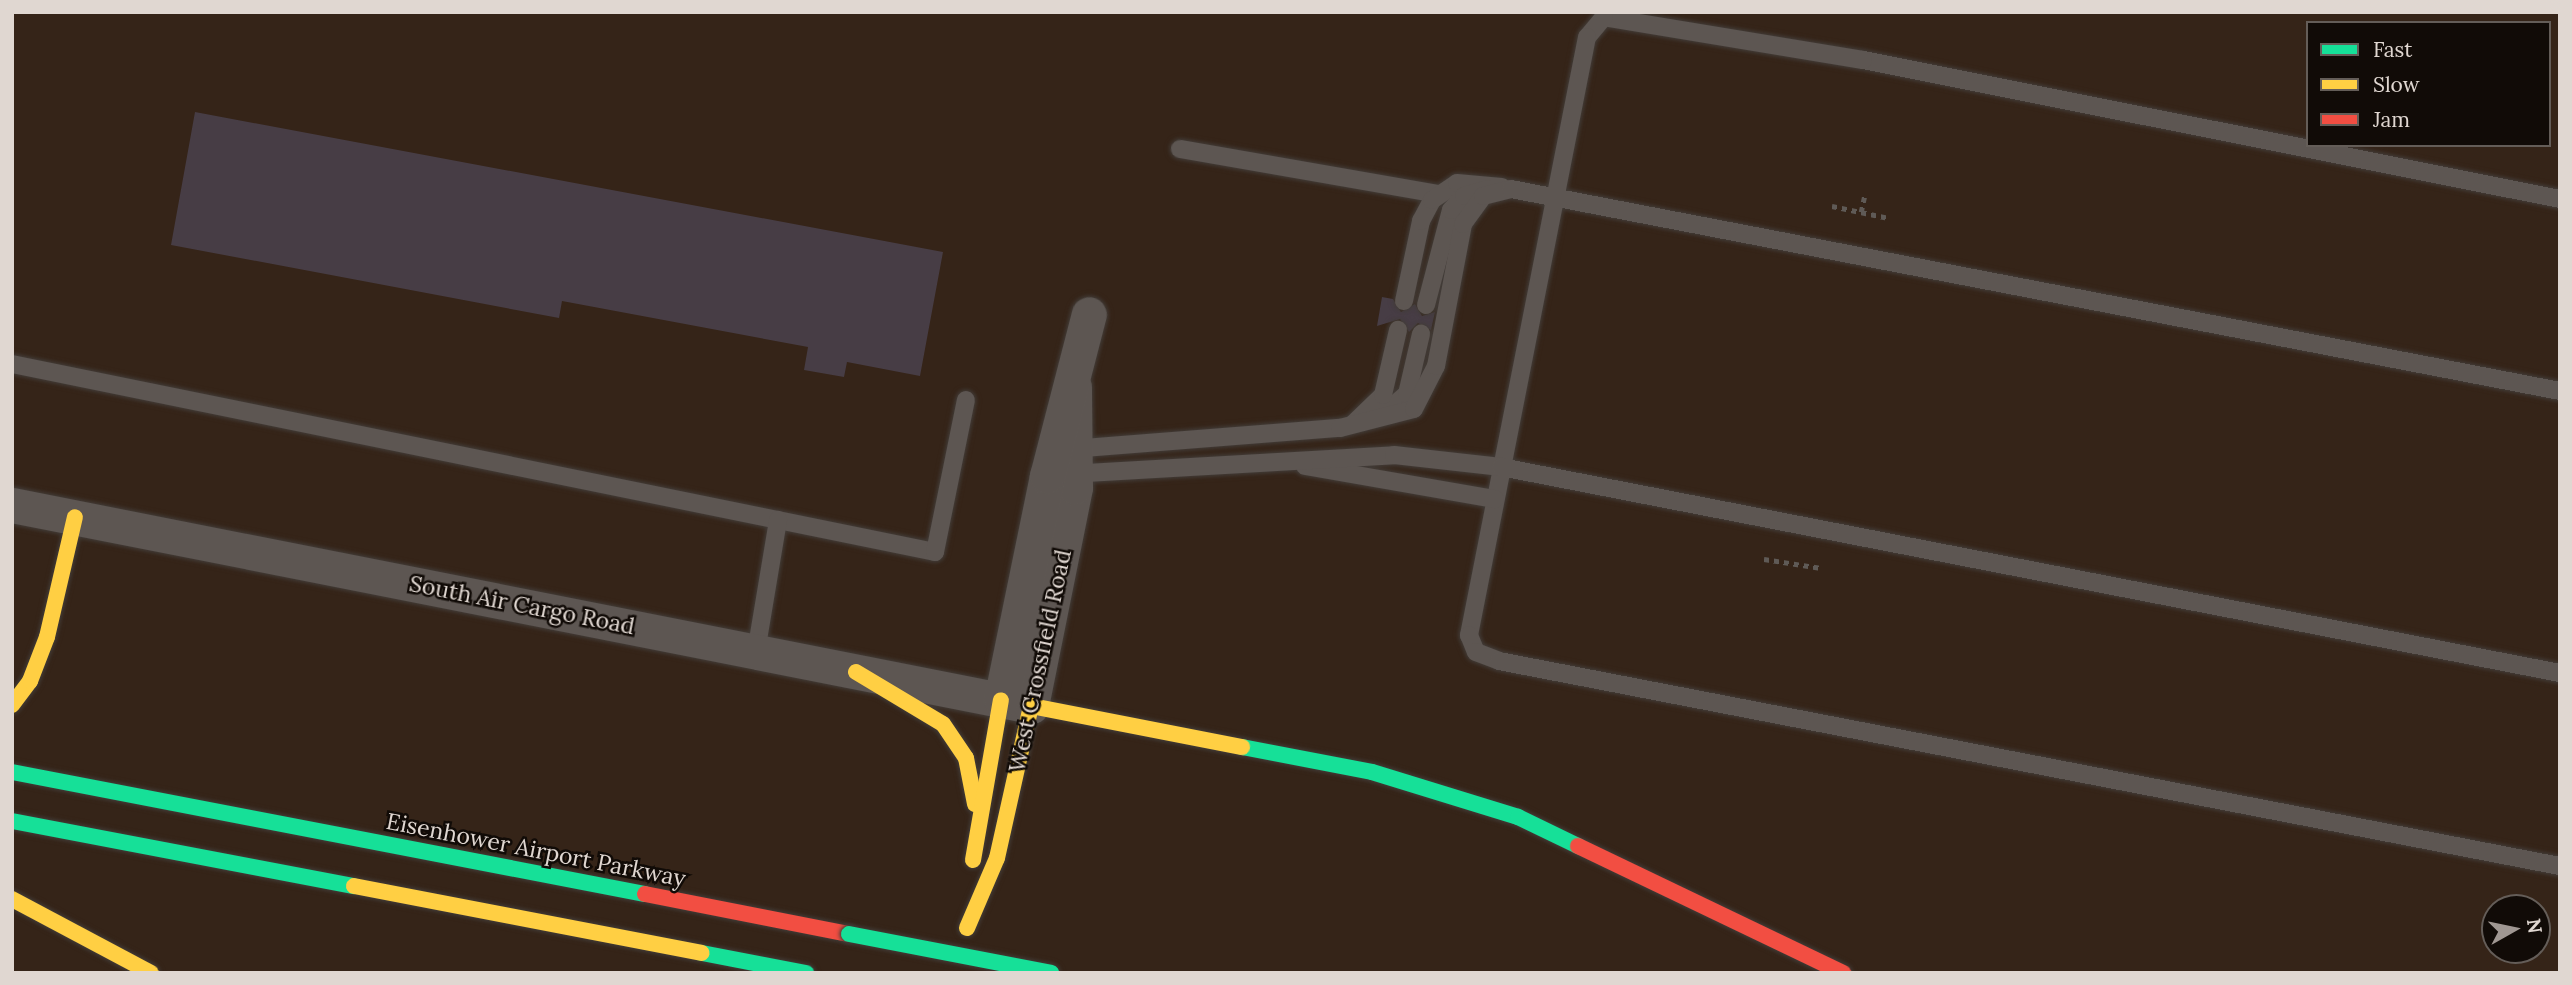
<!DOCTYPE html>
<html>
<head>
<meta charset="utf-8">
<style>
  body { margin:0 }
  #map { position:relative; width:2572px; height:985px; overflow:hidden; background:#28211c; font-family:Lora,serif }
  div>[style] { position:absolute }
  .built>* { inset:0; background:#352418 }
  .building>* { inset:0; background:#473d45 }
  .path>* { height:4.5px; margin-top:-2.25px; transform-origin:0; background:repeating-linear-gradient(90deg,#5f5a56 0 5px,transparent 0 10px) }
  .roads { filter:drop-shadow(0 0 2px #423c38) drop-shadow(0 0 2px #423c38) }
  .lane>* { height:18px; margin:-9px; padding:0 9px; transform-origin:9px; border-radius:9px; background:#5d5652 }
  .street>* { height:35px; margin:-17.5px; padding:0 17.5px; transform-origin:17.5px; border-radius:17.5px; background:#5d5652 }
  .fast>* { height:16px; margin:-8px; padding:0 8px; transform-origin:8px; border-radius:8px; background:#16e098 }
  .slow>* { height:16px; margin:-8px; padding:0 8px; transform-origin:8px; border-radius:8px; background:#ffcf43 }
  .jam>* { height:16px; margin:-8px; padding:0 8px; transform-origin:8px; border-radius:8px; background:#f24e42 }
  .bridges { filter:drop-shadow(0 0 2px #423c38) drop-shadow(0 0 2px #423c38) }
  .fast-bridge>* { height:16px; margin:-8px; padding:0 8px; transform-origin:8px; border-radius:8px; background:#16e098 }
  span { translate:-50% -50%; white-space:nowrap; text-align:center; line-height:1.15; -webkit-text-stroke:5px #110b07; paint-order:stroke }
  .street-label { font-size:23px; color:#e0d7d1 }
  .frame { position:absolute; inset:0; border:14px solid #e0d7d1; pointer-events:none }
  .legend { position:absolute; left:2306px; top:21px; width:245px; height:126px; box-sizing:border-box; background:#110b07; border:2px solid #645d58; margin:0; padding:9px 12px; list-style:none; font-size:21px; color:#e0d7d1 }
  .legend li { display:flex; align-items:center; gap:14px; height:35px }
  .legend b { width:35px; border:2px solid #645d58 }
  .north { position:absolute; left:2481px; top:894px; width:70px; height:70px; box-sizing:border-box; background:#110b07; border:2px solid #645d58; border-radius:50%; rotate:81deg; font-size:19px; font-weight:700; line-height:28px; text-align:center; color:#e0d7d1 }
  .north::after { content:''; display:block; margin:auto; width:24px; height:32px; background:#a09792; clip-path:polygon(50% 0,100% 100%,50% 72%,0 100%) }
</style>
</head>
<body>
<div id="map">
  <div class="built">
    <i style="clip-path:polygon(evenodd,12px 12px,2560px 12px,2560px 973px,12px 973px,12px 12px,2308px 23px,2549px 23px,2549px 145px,2308px 145px,2308px 23px,12px 12px,2495px 908px,2537px 908px,2537px 950px,2495px 950px,2495px 908px)"></i>
  </div>
  <div class="building">
    <i style="clip-path:polygon(195px 112px,943px 252px,920px 376px,847px 362px,844px 377px,804px 370px,808px 347px,562px 301px,559px 318px,171px 245px)"></i>
    <i style="clip-path:polygon(1382px 297px,1393px 299px,1401px 312px,1415px 304px,1422px 316px,1435px 312px,1431px 330px,1418px 323px,1409px 332px,1400px 319px,1377px 326px)"></i>
  </div>
  <div class="path">
    <i style="left:1832px;top:206px;width:58px;rotate:11.9deg"></i>
    <i style="left:1861px;top:212px;width:19px;rotate:-78deg"></i>
    <i style="left:1764px;top:559px;width:58px;rotate:9deg"></i>
  </div>
  <div class="roads">
    <div class="lane">
      <i style="left:1180px;top:149px;width:261px;rotate:9.9deg"></i>
      <i style="left:2560px;top:199px;width:711px;rotate:-168.72deg"></i>
      <i style="left:1863px;top:60px;width:263px;rotate:-170.6deg"></i>
      <i style="left:1604px;top:17px;width:26px;rotate:130deg"></i>
      <i style="left:1587px;top:37px;width:610px;rotate:101.16deg"></i>
      <i style="left:1469px;top:635px;width:18px;rotate:68deg"></i>
      <i style="left:1476px;top:652px;width:25px;rotate:21deg"></i>
      <i style="left:1499px;top:661px;width:1081px;rotate:10.94deg"></i>
      <i style="left:1404px;top:301px;width:82px;rotate:-78deg"></i>
      <i style="left:1421px;top:221px;width:24px;rotate:-62deg"></i>
      <i style="left:1432px;top:200px;width:30px;rotate:-34deg"></i>
      <i style="left:1457px;top:183px;width:45px;rotate:5.1deg"></i>
      <i style="left:1426px;top:305px;width:98px;rotate:-75.3deg"></i>
      <i style="left:1451px;top:210px;width:19px;rotate:-47deg"></i>
      <i style="left:1464px;top:196px;width:24px;rotate:-17deg"></i>
      <i style="left:12px;top:364px;width:942px;rotate:11.51deg"></i>
      <i style="left:935px;top:552px;width:155px;rotate:-78.5deg"></i>
      <i style="left:1386px;top:412px;width:28px;rotate:-41deg"></i>
      <i style="left:1407px;top:394px;width:62px;rotate:-76.9deg"></i>
      <i style="left:1354px;top:423px;width:40px;rotate:-44deg"></i>
      <i style="left:1383px;top:395px;width:67px;rotate:-77deg"></i>
      <i style="left:1071px;top:449px;width:270px;rotate:-4.5deg"></i>
      <i style="left:1340px;top:428px;width:76px;rotate:-14.4deg"></i>
      <i style="left:1414px;top:409px;width:48px;rotate:-62.9deg"></i>
      <i style="left:1436px;top:366px;width:145px;rotate:-79.2deg"></i>
      <i style="left:1463px;top:224px;width:34px;rotate:-54deg"></i>
      <i style="left:1483px;top:196px;width:29px;rotate:-14deg"></i>
      <i style="left:1511px;top:189px;width:1068px;rotate:10.9deg"></i>
      <i style="left:1305px;top:466px;width:193px;rotate:9.9deg"></i>
      <i style="left:1069px;top:474px;width:326px;rotate:-3.3deg"></i>
      <i style="left:1394px;top:455px;width:108px;rotate:6.4deg"></i>
      <i style="left:1501px;top:467px;width:1079px;rotate:11.01deg"></i>
      <i style="left:756px;top:652px;width:134px;rotate:-80.5deg"></i>
    </div>
    <div class="street">
      <i style="left:12px;top:505px;width:1039px;rotate:11.16deg"></i>
      <i style="left:1031px;top:706px;width:223px;rotate:-78.6deg"></i>
      <i style="left:1075px;top:487px;width:100px;rotate:-90.6deg"></i>
      <i style="left:1001px;top:700px;width:229px;rotate:-78.4deg"></i>
      <i style="left:1047px;top:476px;width:167px;rotate:-75.5deg"></i>
    </div>
    <div class="fast">
      <i style="left:1242px;top:747px;width:132px;rotate:10.9deg"></i>
      <i style="left:1372px;top:772px;width:153px;rotate:17.1deg"></i>
      <i style="left:1518px;top:817px;width:67px;rotate:25.8deg"></i>
      <i style="left:12px;top:772px;width:645px;rotate:10.91deg"></i>
      <i style="left:12px;top:821px;width:348px;rotate:10.8deg"></i>
      <i style="left:702px;top:953px;width:106px;rotate:10.9deg"></i>
    </div>
    <div class="slow">
      <i style="left:856px;top:672px;width:101px;rotate:30.9deg"></i>
      <i style="left:943px;top:724px;width:41px;rotate:55.9deg"></i>
      <i style="left:966px;top:758px;width:47px;rotate:78.9deg"></i>
      <i style="left:12px;top:705px;width:30px;rotate:-53deg"></i>
      <i style="left:30px;top:681px;width:47px;rotate:-68.9deg"></i>
      <i style="left:47px;top:637px;width:123px;rotate:-76.9deg"></i>
      <i style="left:973px;top:860px;width:162px;rotate:-80.1deg"></i>
      <i style="left:354px;top:886px;width:354px;rotate:10.9deg"></i>
      <i style="left:12px;top:899px;width:157px;rotate:28deg"></i>
      <i style="left:967px;top:928px;width:76px;rotate:-66.8deg"></i>
      <i style="left:997px;top:858px;width:156px;rotate:-77.4deg"></i>
      <i style="left:1031px;top:706px;width:215px;rotate:11deg"></i>
    </div>
    <div class="jam">
      <i style="left:1578px;top:846px;width:294px;rotate:25.6deg"></i>
      <i style="left:645px;top:894px;width:208px;rotate:11.1deg"></i>
    </div>
  </div>
  <div class="bridges">
    <div class="fast-bridge">
      <i style="left:849px;top:934px;width:206px;rotate:10.9deg"></i>
    </div>
  </div>
  <div class="street-label">
    <span style="left:522px;top:605px;rotate:11deg">South Air Cargo Road</span>
    <span style="left:1040px;top:661px;rotate:-78deg">West Crossfield Road</span>
    <span style="left:536px;top:850px;rotate:11deg">Eisenhower Airport Parkway</span>
  </div>
  <div class="frame"></div>
  <ul class="legend">
  <li><b style="height:9px;background:#16e098"></b>Fast</li>
  <li><b style="height:9px;background:#ffcf43"></b>Slow</li>
  <li><b style="height:9px;background:#f24e42"></b>Jam</li>
  </ul>
  <div class="north">N</div>
</div>
</body>
</html>
